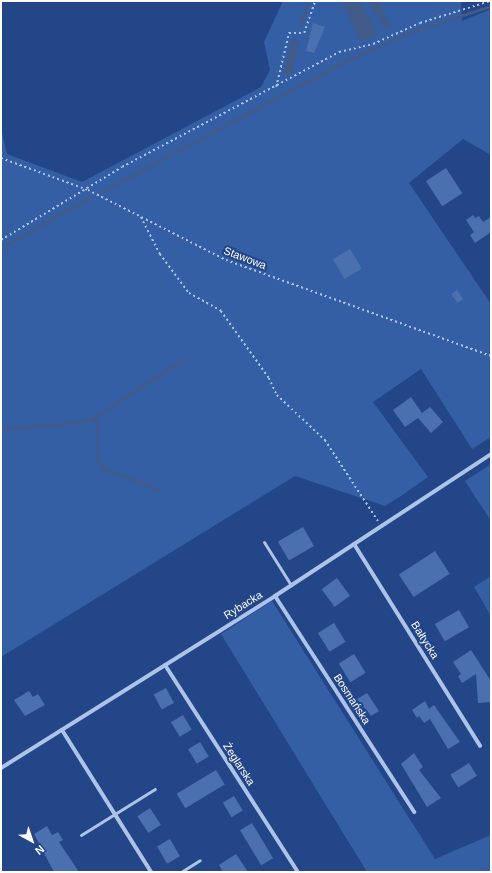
<!DOCTYPE html>
<html>
<head>
<meta charset="utf-8">
<style>
  body { margin:0 }
  #map { position:relative; width:492px; height:873px; overflow:hidden; background:#224687; font-family:Helvetica,sans-serif }
  div>[style] { position:absolute }
  .green>* { inset:0; background:#355fa4 }
  .water>* { inset:0; background:#415b8b }
  .stream>* { height:3px; margin:-1.5px; padding:0 1.5px; transform-origin:1.5px; border-radius:1.5px; background:#415b8b }
  .building>* { inset:0; background:#4a70af; transform-origin:0 0 }
  .path>* { height:1.5px; margin-top:-0.75px; transform-origin:0; background:repeating-linear-gradient(90deg,#acc3ea 0 2px,transparent 0 5px) }
  .service>* { height:3px; margin:-1.5px; padding:0 1.5px; transform-origin:1.5px; border-radius:1.5px; background:#acc3ea }
  .minor>* { height:4px; margin:-2px; padding:0 2px; transform-origin:2px; border-radius:2px; background:#acc3ea }
  span { translate:-50% -50%; white-space:nowrap; text-align:center; line-height:1.15; -webkit-text-stroke:4px #224687; paint-order:stroke }
  .street-label { font-size:11px; color:#fff }
  .frame { position:absolute; inset:0; border:2px solid #fff; pointer-events:none }
  .north { position:absolute; left:12px; top:821px; width:40px; height:40px; -webkit-text-stroke:3px #224687; paint-order:stroke; rotate:140deg; font-size:11px; font-weight:700; line-height:16px; text-align:center; color:#fff }
  .north::after { content:''; display:block; margin:auto; width:14px; height:18px; background:#fff; clip-path:polygon(50% 0,100% 100%,50% 72%,0 100%) }
</style>
</head>
<body>
<div id="map">
  <div class="green">
    <i style="clip-path:polygon(283px 1px,461px 1px,462px 21px,491px 9px,491px 155px,463px 139px,409px 183px,491px 304px,491px 437px,472px 449px,421px 369px,373px 402px,428px 477px,401px 496px,385px 506px,295px 476px,1px 657px,1px 97px,2px 133px,7px 154px,82px 182px,261px 87px,270px 70px,264px 42px)"></i>
    <i style="clip-path:polygon(491px 464px,491px 521px,465px 481px)"></i>
    <i style="clip-path:polygon(491px 576px,491px 616px,474px 587px)"></i>
    <i style="clip-path:polygon(272px 601px,435px 859px,491px 835px,491px 872px,367px 872px,221px 634px)"></i>
  </div>
  <div class="water">
    <i style="clip-path:polygon(341px 1px,360px 1px,378px 35px,361px 42px)"></i>
    <i style="clip-path:polygon(368px 1px,379px 1px,392px 29px,384px 28px)"></i>
    <i style="clip-path:polygon(292px 39px,298px 40px,298px 46px,292px 74px,288px 76px,283px 75px)"></i>
  </div>
  <div class="stream">
    <i style="left:300px;top:26px;width:26px;rotate:-72deg"></i>
    <i style="left:103px;top:191px;width:275px;rotate:-28.2deg"></i>
    <i style="left:345px;top:61px;width:74px;rotate:-23.8deg"></i>
    <i style="left:413px;top:31px;width:82px;rotate:-17.8deg"></i>
    <i style="left:1px;top:248px;width:103px;rotate:-29.8deg"></i>
    <i style="left:93px;top:418px;width:7px;rotate:56deg"></i>
    <i style="left:97px;top:424px;width:36px;rotate:90deg"></i>
    <i style="left:97px;top:460px;width:12px;rotate:48deg"></i>
    <i style="left:105px;top:469px;width:58px;rotate:21.3deg"></i>
    <i style="left:1px;top:429px;width:72px;rotate:-4.8deg"></i>
    <i style="left:73px;top:423px;width:21px;rotate:-14deg"></i>
    <i style="left:93px;top:418px;width:108px;rotate:-33deg"></i>
  </div>
  <div class="building">
    <i style="clip-path:polygon(313px 23px,325px 27px,314px 53px,306px 51px)"></i>
    <i style="left:446px;top:168px;width:30px;height:24px;rotate:57deg"></i>
    <i style="clip-path:polygon(473px 215px,475px 218px,479px 216px,483px 222px,491px 217px,491px 232px,475px 243px,470px 235px,474px 232px,466px 220px)"></i>
    <i style="left:350px;top:249px;width:23px;height:20px;rotate:59deg"></i>
    <i style="left:457px;top:290px;width:11px;height:7px;rotate:56deg"></i>
    <i style="clip-path:polygon(411px 397px,422px 413px,430px 407px,443px 422px,431px 433px,418px 418px,405px 427px,393px 410px)"></i>
    <i style="left:303px;top:527px;width:22px;height:29px;rotate:60deg"></i>
    <i style="left:435px;top:551px;width:27px;height:43px;rotate:57deg"></i>
    <i style="left:337px;top:578px;width:22px;height:19px;rotate:54deg"></i>
    <i style="left:459px;top:610px;width:20px;height:28px;rotate:60deg"></i>
    <i style="left:334px;top:623px;width:22px;height:19px;rotate:58deg"></i>
    <i style="clip-path:polygon(471px 650px,491px 681px,491px 702px,478px 703px,476px 674px,462px 683px,458px 676px,461px 674px,453px 662px)"></i>
    <i style="left:354px;top:654px;width:22px;height:18px;rotate:58deg"></i>
    <i style="left:166px;top:688px;width:17px;height:14px;rotate:62deg"></i>
    <i style="clip-path:polygon(29px 691px,33px 697px,38px 694px,45px 705px,25px 716px,14px 700px)"></i>
    <i style="clip-path:polygon(367px 693px,379px 711px,371px 716px,357px 699px)"></i>
    <i style="clip-path:polygon(425px 701px,429px 709px,434px 705px,460px 742px,448px 749px,430px 719px,424px 723px,419px 716px,417px 718px,412px 710px)"></i>
    <i style="left:183px;top:715px;width:17px;height:14px;rotate:59deg"></i>
    <i style="left:200px;top:742px;width:17px;height:14px;rotate:59deg"></i>
    <i style="clip-path:polygon(414px 753px,423px 767px,419px 770px,441px 798px,427px 807px,401px 764px)"></i>
    <i style="left:469px;top:763px;width:15px;height:22px;rotate:58deg"></i>
    <i style="left:216px;top:770px;width:17px;height:46px;rotate:59deg"></i>
    <i style="left:234px;top:796px;width:17px;height:13px;rotate:59deg"></i>
    <i style="left:150px;top:808px;width:20px;height:15px;rotate:57deg"></i>
    <i style="left:252px;top:823px;width:41px;height:14px;rotate:59deg"></i>
    <i style="clip-path:polygon(47px 826px,52px 835px,58px 832px,63px 840px,59px 842px,79px 872px,54px 872px,34px 834px)"></i>
    <i style="left:170px;top:839px;width:20px;height:15px;rotate:60deg"></i>
    <i style="clip-path:polygon(236px 854px,248px 872px,223px 872px,219px 865px)"></i>
  </div>
  <div class="path">
    <i style="left:276px;top:87px;width:56px;rotate:-76.5deg"></i>
    <i style="left:289px;top:33px;width:15px"></i>
    <i style="left:304px;top:33px;width:34px;rotate:-71deg"></i>
    <i style="left:1px;top:158px;width:93px;rotate:20.2deg"></i>
    <i style="left:88px;top:190px;width:155px;rotate:26.9deg"></i>
    <i style="left:226px;top:260px;width:282px;rotate:19.9deg"></i>
    <i style="left:141px;top:217px;width:42px;rotate:62.8deg"></i>
    <i style="left:160px;top:254px;width:49px;rotate:53.4deg"></i>
    <i style="left:189px;top:293px;width:37px;rotate:29deg"></i>
    <i style="left:221px;top:311px;width:82px;rotate:54.4deg"></i>
    <i style="left:269px;top:378px;width:19px;rotate:65deg"></i>
    <i style="left:277px;top:395px;width:66px;rotate:43.2deg"></i>
    <i style="left:325px;top:440px;width:97px;rotate:56.8deg"></i>
    <i style="left:1px;top:240px;width:141px;rotate:-31.1deg"></i>
    <i style="left:122px;top:167px;width:246px;rotate:-27.9deg"></i>
    <i style="left:339px;top:52px;width:35px;rotate:-13deg"></i>
    <i style="left:373px;top:44px;width:51px;rotate:-24.1deg"></i>
    <i style="left:420px;top:23px;width:73px;rotate:-17.4deg"></i>
  </div>
  <div class="service">
    <i style="left:264px;top:542px;width:51px;rotate:57.9deg"></i>
    <i style="left:81px;top:835px;width:87px;rotate:-31.9deg"></i>
    <i style="left:181px;top:872px;width:22px;rotate:-32deg"></i>
  </div>
  <div class="minor">
    <i style="left:354px;top:544px;width:238px;rotate:58deg"></i>
    <i style="left:275px;top:596px;width:257px;rotate:57.2deg"></i>
    <i style="left:165px;top:665px;width:246px;rotate:57.3deg"></i>
    <i style="left:62px;top:730px;width:168px;rotate:57.9deg"></i>
    <i style="left:1px;top:768px;width:324px;rotate:-32.1deg"></i>
    <i style="left:275px;top:596px;width:258px;rotate:-33.3deg"></i>
  </div>
  <div class="street-label">
    <span style="left:245px;top:258px;rotate:21deg">Stawowa</span>
    <span style="left:243px;top:605px;rotate:-32deg">Rybacka</span>
    <span style="left:425px;top:640px;rotate:58deg">Bałtycka</span>
    <span style="left:352px;top:699px;rotate:57deg">Bosmańska</span>
    <span style="left:239px;top:764px;rotate:57deg">Żeglarska</span>
  </div>
  <div class="frame"></div>
  <div class="north">N</div>
</div>
</body>
</html>
